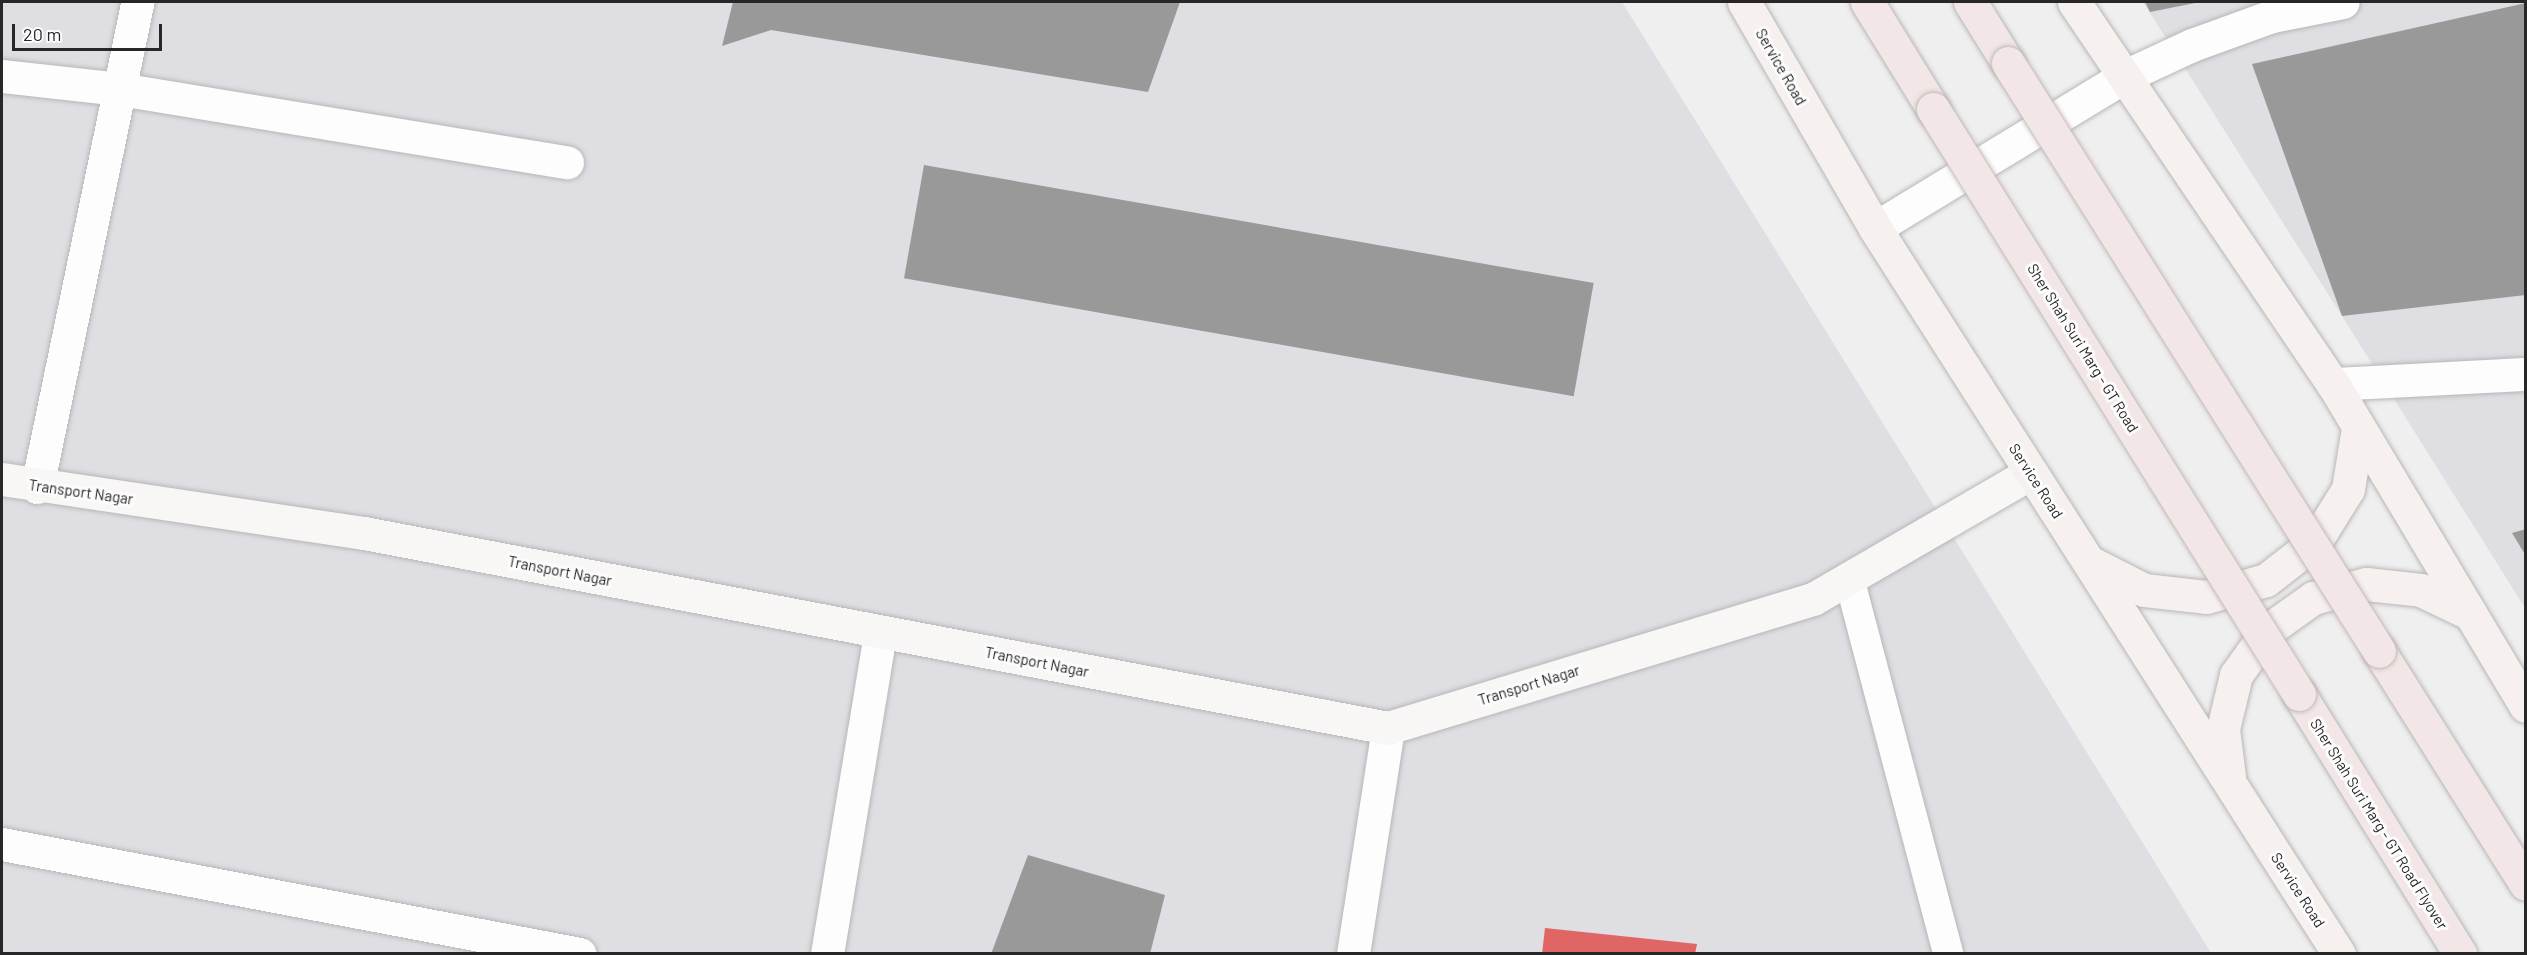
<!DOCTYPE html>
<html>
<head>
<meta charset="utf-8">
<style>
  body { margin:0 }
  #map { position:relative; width:2527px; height:955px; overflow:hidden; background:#efeff0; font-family:Barlow,sans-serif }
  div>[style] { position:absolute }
  .built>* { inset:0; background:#dedee3 }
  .shops>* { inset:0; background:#e06666 }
  .industry>* { inset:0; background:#999; transform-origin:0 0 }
  .roads { filter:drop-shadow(0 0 2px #b7b7b8) drop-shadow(0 0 2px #b7b7b8) }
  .lane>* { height:30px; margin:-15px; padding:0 15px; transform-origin:15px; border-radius:15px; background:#fdfdfd }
  .street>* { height:33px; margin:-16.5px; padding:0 16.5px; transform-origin:16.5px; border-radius:16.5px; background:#fdfdfd }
  .secondary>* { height:33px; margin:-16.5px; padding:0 16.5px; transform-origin:16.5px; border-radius:16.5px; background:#f9f7f6 }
  .primary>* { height:33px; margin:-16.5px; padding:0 16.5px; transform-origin:16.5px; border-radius:16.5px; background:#f6f0ef }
  .highway>* { height:33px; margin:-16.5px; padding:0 16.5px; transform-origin:16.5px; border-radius:16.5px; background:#f2e7e6 }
  .bridges { filter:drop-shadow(0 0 2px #c2b8b7) drop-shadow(0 0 2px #c2b8b7) }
  .highway-bridge>* { height:33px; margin:-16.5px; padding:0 16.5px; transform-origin:16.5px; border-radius:16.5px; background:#f2e7e6 }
  span { translate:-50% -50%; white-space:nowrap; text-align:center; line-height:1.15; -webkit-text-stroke:6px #fcfcfd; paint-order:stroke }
  .street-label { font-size:15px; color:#272727 }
  .frame { position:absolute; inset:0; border:3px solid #272727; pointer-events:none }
  .scale { position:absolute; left:12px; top:24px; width:150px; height:27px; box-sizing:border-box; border:3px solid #272727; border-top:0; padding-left:8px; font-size:18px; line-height:21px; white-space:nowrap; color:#272727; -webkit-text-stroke:4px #fcfcfd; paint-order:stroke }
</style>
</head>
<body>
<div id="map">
  <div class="built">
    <i style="clip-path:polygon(2px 2px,1622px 2px,2211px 953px,2px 954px)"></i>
    <i style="clip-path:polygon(2143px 2px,2525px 2px,2525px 608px,2342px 316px)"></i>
  </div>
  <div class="shops">
    <i style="clip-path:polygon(1545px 928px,1697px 944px,1695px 954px,1542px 954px)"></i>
  </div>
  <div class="industry">
    <i style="clip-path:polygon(733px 2px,1180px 2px,1148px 92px,771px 30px,722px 46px)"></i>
    <i style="clip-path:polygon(2145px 2px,2195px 2px,2195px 3px,2150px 12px)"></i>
    <i style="clip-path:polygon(2526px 3px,2526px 295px,2342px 316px,2252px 64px)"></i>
    <i style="left:924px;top:165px;width:680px;height:115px;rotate:10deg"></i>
    <i style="clip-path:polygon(2526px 529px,2526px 556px,2512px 533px)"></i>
    <i style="clip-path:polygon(1028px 855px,1165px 895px,1150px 954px,991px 954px)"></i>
  </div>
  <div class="roads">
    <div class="lane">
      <i style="left:1849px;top:578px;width:389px;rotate:75.2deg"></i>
    </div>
    <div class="street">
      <i style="left:2px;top:76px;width:118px;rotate:6.3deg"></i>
      <i style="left:119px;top:89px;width:454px;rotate:9.3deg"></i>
      <i style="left:1875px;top:228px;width:290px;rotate:-31.3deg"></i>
      <i style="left:2123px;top:77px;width:76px;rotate:-24.9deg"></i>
      <i style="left:2192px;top:45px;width:85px;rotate:-19.9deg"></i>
      <i style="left:2272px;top:16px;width:72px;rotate:-11.2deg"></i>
      <i style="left:2333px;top:384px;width:193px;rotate:-3deg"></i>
      <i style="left:37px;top:487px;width:495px;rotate:-78.3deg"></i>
      <i style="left:2px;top:844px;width:588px;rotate:10.78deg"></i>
      <i style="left:827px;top:954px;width:325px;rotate:-80.6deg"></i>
      <i style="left:1353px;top:954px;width:229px;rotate:-81.2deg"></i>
    </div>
    <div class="secondary">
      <i style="left:2px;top:479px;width:366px;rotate:8.5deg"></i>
      <i style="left:364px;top:533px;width:1042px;rotate:10.78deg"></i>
      <i style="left:1388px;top:728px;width:444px;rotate:-16.9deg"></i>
      <i style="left:1813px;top:599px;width:251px;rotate:-30.1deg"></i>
    </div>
    <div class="primary">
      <i style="left:1744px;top:2px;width:261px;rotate:59.9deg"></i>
      <i style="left:1875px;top:228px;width:862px;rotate:57.42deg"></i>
      <i style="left:2074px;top:2px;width:462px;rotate:55.9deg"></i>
      <i style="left:2333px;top:384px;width:375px;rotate:59.1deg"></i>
      <i style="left:2091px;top:563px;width:59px;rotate:27deg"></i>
      <i style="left:2144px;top:590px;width:62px;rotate:6.4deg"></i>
      <i style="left:2206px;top:597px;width:62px;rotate:-15.8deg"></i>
      <i style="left:2266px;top:580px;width:62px;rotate:-37.8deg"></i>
      <i style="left:2315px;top:542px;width:62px;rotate:-58.1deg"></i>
      <i style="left:2348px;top:489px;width:62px;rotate:-80.7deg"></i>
      <i style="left:2229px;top:776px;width:47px;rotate:-97.3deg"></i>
      <i style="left:2223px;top:729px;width:56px;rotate:-76.5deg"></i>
      <i style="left:2236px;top:675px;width:55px;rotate:-54.6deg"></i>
      <i style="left:2268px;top:630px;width:55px;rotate:-35.4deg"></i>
      <i style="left:2313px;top:598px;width:55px;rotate:-14.8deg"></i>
      <i style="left:2366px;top:584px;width:55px;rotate:6.2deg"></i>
      <i style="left:2421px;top:590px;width:55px;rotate:25.6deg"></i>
    </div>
    <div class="highway">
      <i style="left:1867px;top:2px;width:126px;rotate:58.3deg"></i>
      <i style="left:1970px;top:2px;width:72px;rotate:58.1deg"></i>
      <i style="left:2379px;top:651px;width:275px;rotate:57.8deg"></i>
      <i style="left:2299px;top:694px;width:306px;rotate:58.2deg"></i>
    </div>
  </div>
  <div class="bridges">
    <div class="highway-bridge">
      <i style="left:2008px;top:63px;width:695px;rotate:57.75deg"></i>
      <i style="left:1933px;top:109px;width:690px;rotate:57.97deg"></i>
    </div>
  </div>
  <div class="street-label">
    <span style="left:1781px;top:67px;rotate:60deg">Service Road</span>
    <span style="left:2083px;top:348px;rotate:58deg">Sher Shah Suri Marg - GT Road</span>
    <span style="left:2036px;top:481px;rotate:57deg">Service Road</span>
    <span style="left:81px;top:492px;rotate:8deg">Transport Nagar</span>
    <span style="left:560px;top:571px;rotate:11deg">Transport Nagar</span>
    <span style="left:1037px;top:662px;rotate:11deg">Transport Nagar</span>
    <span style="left:1529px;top:685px;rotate:-17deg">Transport Nagar</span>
    <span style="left:2379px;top:824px;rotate:58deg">Sher Shah Suri Marg - GT Road Flyover</span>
    <span style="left:2298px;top:890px;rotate:57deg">Service Road</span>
  </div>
  <div class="frame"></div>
  <div class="scale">20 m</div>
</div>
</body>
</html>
